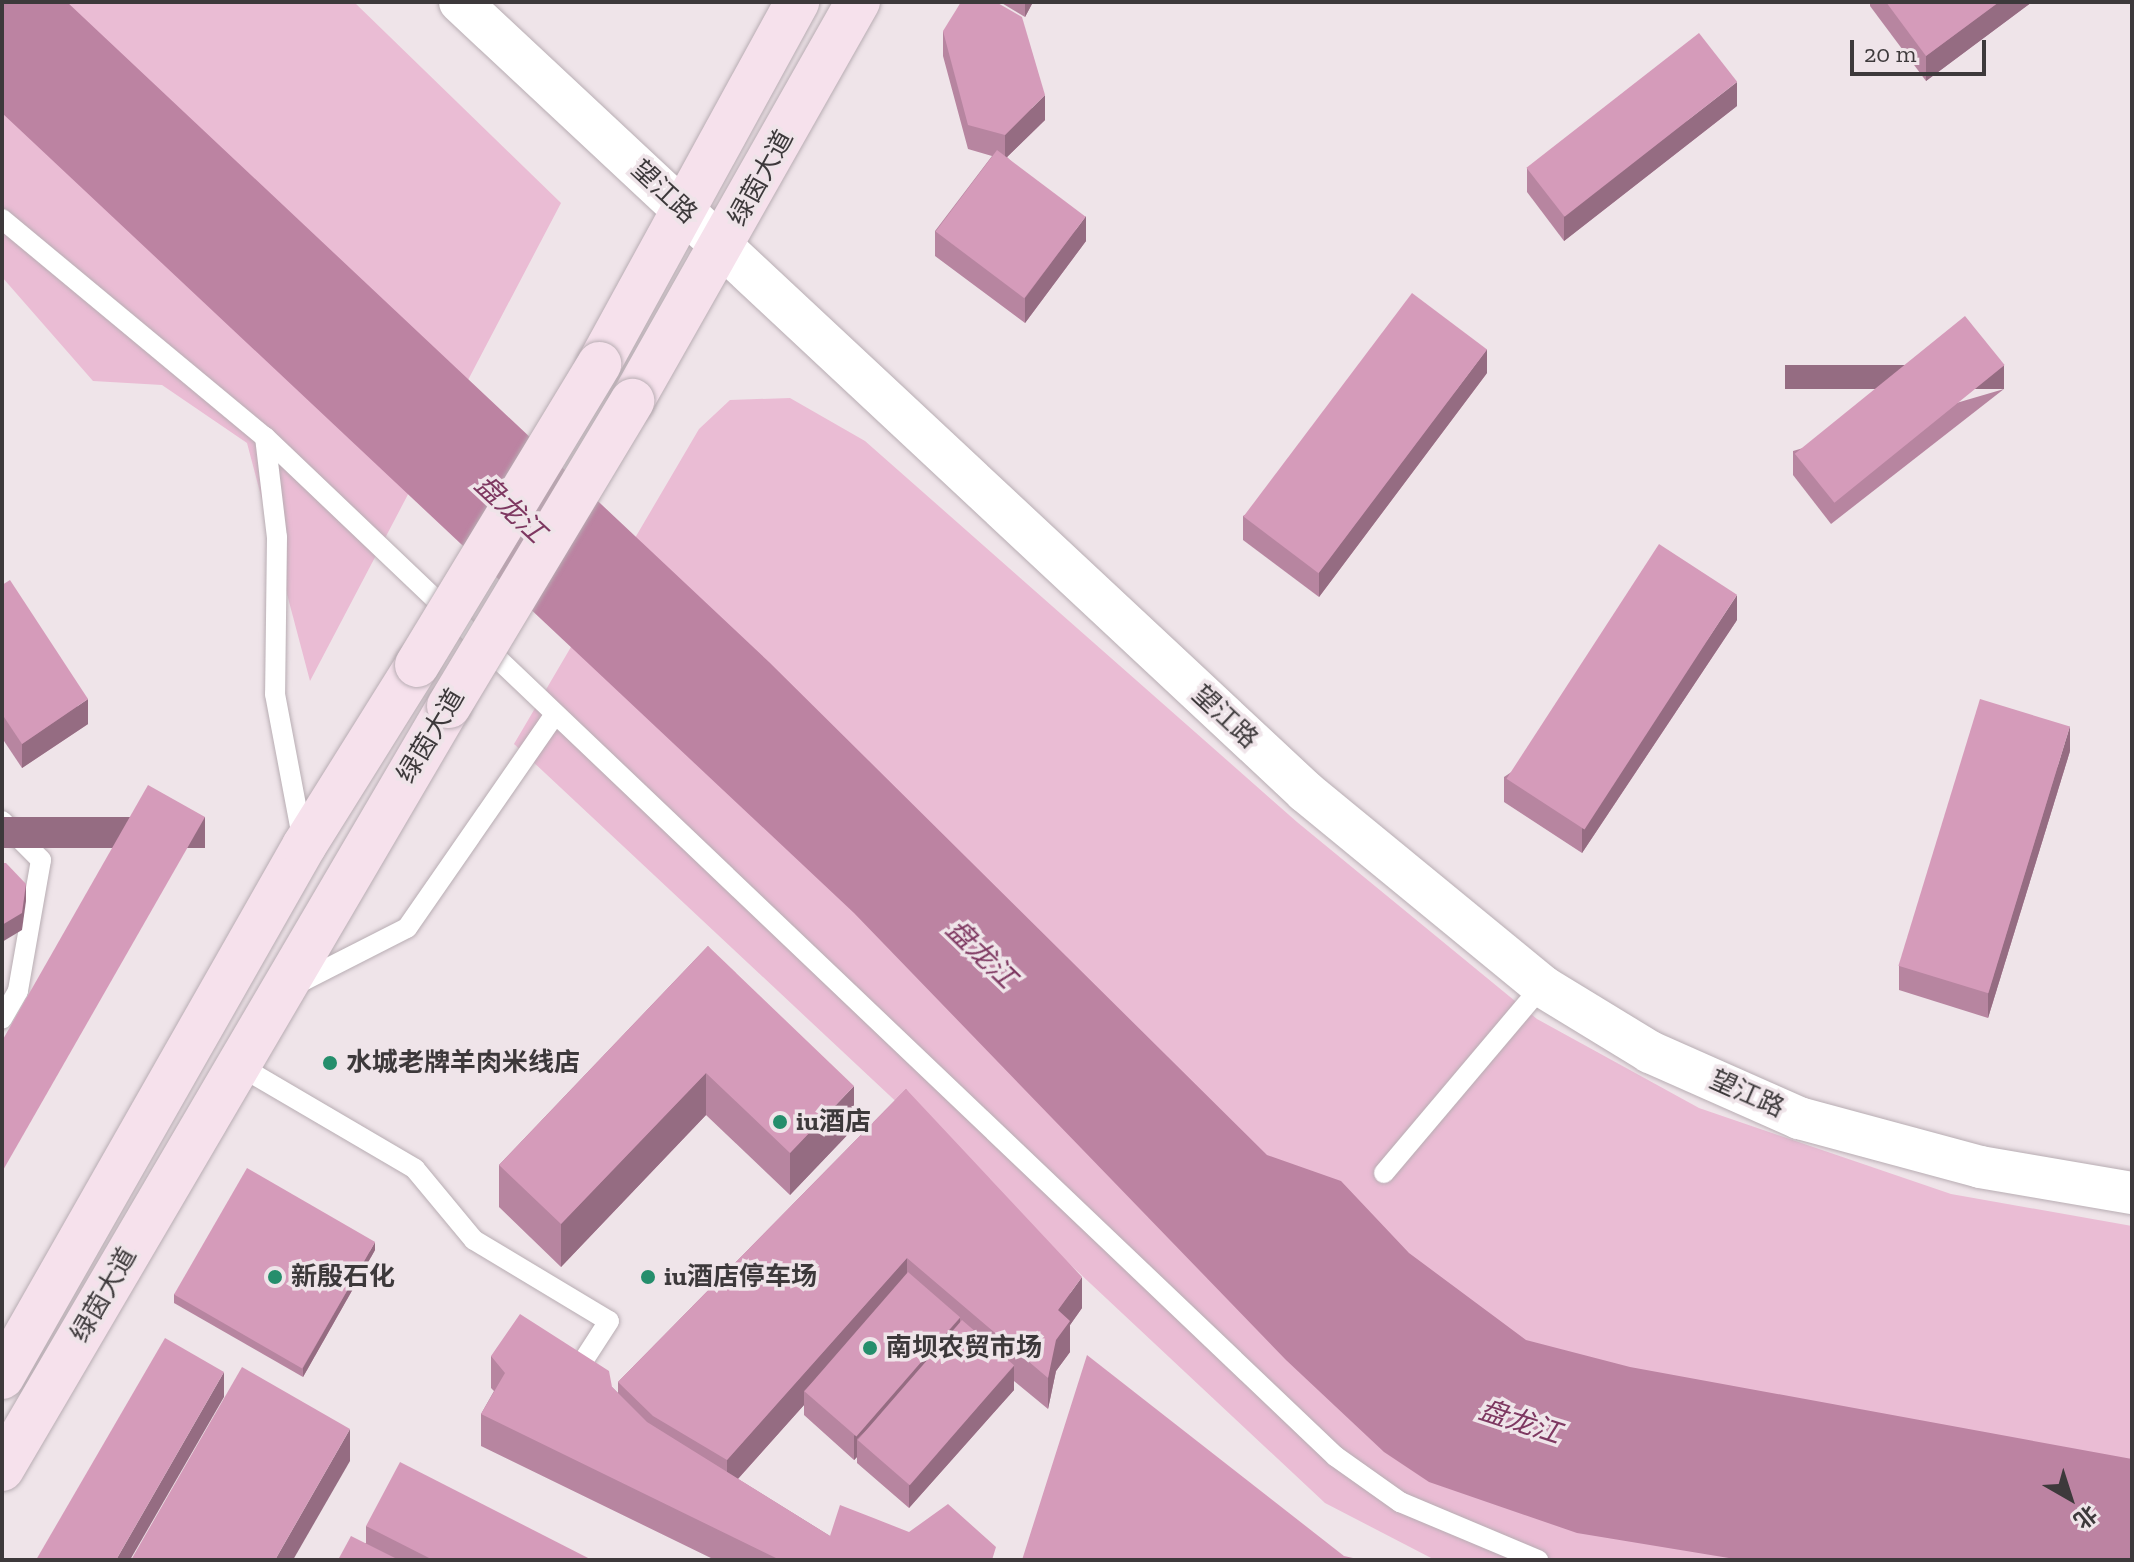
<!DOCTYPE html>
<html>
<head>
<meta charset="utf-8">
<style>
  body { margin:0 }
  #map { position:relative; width:2134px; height:1562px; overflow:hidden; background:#efe4e9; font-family:"Zilla Slab","Noto Sans SC",serif }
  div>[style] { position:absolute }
  .green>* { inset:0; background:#eabcd4 }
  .water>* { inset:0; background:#bc83a2 }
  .roads { filter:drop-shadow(0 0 2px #b8adb3) drop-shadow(0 0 2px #b8adb3) }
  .service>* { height:20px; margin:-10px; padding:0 10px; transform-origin:10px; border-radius:10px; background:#fff }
  .minor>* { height:42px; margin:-21px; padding:0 21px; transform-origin:21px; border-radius:21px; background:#fff }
  .secondary>* { height:44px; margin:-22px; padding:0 22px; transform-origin:22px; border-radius:22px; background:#f6e1ec }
  .bridges { filter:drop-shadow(0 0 2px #b8adb3) drop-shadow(0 0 2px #b8adb3) }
  .secondary-bridge>* { height:44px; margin:-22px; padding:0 22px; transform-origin:22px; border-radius:22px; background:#f6e1ec }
  .wall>* { inset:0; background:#b785a0 }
  .shaded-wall>* { inset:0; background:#956c82; transform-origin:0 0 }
  .building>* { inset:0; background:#d59bba; transform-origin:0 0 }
  .dots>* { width:22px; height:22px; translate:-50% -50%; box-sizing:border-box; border:4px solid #efe4e9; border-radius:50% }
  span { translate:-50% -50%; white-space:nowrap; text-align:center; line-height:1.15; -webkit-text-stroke:7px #efe4e9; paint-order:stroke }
  .street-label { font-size:26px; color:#3d393b }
  .poi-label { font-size:26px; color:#3d393b; font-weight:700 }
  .left { translate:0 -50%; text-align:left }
  .water-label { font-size:28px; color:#7e3861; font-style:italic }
  .frame { position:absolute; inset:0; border:4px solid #3d393b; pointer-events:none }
  .north { position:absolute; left:2030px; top:1458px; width:80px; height:80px; -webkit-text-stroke:6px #efe4e9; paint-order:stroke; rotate:141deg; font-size:22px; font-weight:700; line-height:32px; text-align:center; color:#3d393b }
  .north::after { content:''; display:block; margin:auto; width:28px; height:36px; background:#3d393b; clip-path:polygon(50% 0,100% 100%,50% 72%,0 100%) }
  .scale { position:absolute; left:1850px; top:40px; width:136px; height:36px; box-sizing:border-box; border:4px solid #3d393b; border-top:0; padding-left:10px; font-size:24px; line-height:28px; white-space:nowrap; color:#3d393b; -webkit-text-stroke:6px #efe4e9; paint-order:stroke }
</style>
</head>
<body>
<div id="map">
  <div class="green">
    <i style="clip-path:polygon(2px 2px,354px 2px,561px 203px,310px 681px,247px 443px,162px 385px,93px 381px,2px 277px)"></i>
    <i style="clip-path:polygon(790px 398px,865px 441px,1297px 822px,1537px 1019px,1699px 1108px,1951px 1194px,2132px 1226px,2132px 1560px,1435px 1560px,1325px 1503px,514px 744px,699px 429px,730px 400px)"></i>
  </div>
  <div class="water">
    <i style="clip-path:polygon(2px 2px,67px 2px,769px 662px,1267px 1155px,1341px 1181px,1409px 1253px,1526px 1340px,1630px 1367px,2132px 1459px,2132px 1560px,1741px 1560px,1577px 1533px,1429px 1482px,1384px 1452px,1286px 1360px,854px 913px,2px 113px)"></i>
  </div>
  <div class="roads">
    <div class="service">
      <i style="left:2px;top:219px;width:342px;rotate:39.7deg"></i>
      <i style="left:265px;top:437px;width:1478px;rotate:43.6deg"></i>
      <i style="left:1335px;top:1456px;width:80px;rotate:35.3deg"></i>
      <i style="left:1400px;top:1502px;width:150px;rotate:22.8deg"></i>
      <i style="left:265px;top:437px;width:101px;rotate:83.2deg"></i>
      <i style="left:277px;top:537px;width:157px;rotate:90.7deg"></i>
      <i style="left:275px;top:694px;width:151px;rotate:79.3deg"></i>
      <i style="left:2px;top:821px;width:55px;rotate:45deg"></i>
      <i style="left:41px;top:860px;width:133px;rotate:100deg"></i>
      <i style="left:18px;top:991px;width:32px;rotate:120deg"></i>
      <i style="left:293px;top:986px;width:128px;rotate:-27deg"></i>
      <i style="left:407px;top:928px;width:260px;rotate:-55.3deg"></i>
      <i style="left:238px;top:1065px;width:205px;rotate:30.4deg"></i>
      <i style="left:415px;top:1169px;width:92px;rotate:50.3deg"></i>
      <i style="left:474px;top:1240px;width:157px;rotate:31deg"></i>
      <i style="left:609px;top:1321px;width:57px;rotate:122.9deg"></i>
      <i style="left:1384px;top:1173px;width:245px;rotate:-49.8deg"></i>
    </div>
    <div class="minor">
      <i style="left:460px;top:2px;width:1158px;rotate:43.04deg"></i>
      <i style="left:1306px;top:792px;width:306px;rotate:39.4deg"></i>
      <i style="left:1542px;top:986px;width:127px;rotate:31.4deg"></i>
      <i style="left:1650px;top:1052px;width:163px;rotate:23.9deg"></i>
      <i style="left:1799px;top:1118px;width:188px;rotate:15.1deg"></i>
      <i style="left:1980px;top:1167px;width:154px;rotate:9.7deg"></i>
    </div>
    <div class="secondary">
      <i style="left:599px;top:364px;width:413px;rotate:-61.3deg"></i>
      <i style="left:632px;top:401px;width:459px;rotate:-60.5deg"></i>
      <i style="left:2px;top:1377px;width:611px;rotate:-60.37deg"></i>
      <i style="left:304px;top:846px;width:213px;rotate:-58deg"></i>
      <i style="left:2px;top:1469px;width:884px;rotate:-59.64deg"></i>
    </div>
  </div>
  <div class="bridges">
    <div class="secondary-bridge">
      <i style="left:417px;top:665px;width:352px;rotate:-58.8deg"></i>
      <i style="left:449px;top:706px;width:356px;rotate:-59deg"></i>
    </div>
  </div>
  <div class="wall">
    <i style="clip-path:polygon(1000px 2px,1033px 2px,1025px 17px)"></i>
    <i style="clip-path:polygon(1870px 2px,2032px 2px,1926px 81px,1870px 6px)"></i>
    <i style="clip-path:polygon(943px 31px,1045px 120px,1007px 157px,1086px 241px,1025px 323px,935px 256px,935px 231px,992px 156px,968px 149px,943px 56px)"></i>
    <i style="clip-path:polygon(1737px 106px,1564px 241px,1527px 192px,1527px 168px)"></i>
    <i style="clip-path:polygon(1487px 373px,1319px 597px,1243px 540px,1243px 516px)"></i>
    <i style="clip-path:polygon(2004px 389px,1831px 524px,1793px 475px,1793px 451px)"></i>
    <i style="clip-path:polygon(2px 585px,88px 724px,22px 768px,2px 738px)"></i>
    <i style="clip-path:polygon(1737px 620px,1582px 853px,1504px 802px,1504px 777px)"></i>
    <i style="clip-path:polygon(2070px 751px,1988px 1018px,1899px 990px,1899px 966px)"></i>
    <i style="clip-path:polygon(708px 946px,854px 1128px,790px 1195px,706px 1115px,561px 1267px,499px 1207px,499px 1165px)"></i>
    <i style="clip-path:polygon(906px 1089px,1082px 1308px,1070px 1325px,1070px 1352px,1056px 1371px,1048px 1409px,1014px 1381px,1014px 1390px,909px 1508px,857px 1463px,857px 1457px,854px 1460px,804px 1415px,804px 1405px,738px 1479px,830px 1536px,909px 1532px,996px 1560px,715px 1560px,481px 1446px,481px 1414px,494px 1391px,491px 1388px,491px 1356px,612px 1387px,618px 1393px,618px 1382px)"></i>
    <i style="clip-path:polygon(375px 1250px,303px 1377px,174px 1303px,174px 1294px)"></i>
    <i style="clip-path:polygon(366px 1526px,592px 1560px,338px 1560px,366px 1543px)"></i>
  </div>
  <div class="shaded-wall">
    <i style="clip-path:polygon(1025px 2px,1033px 2px,1025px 17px)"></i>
    <i style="clip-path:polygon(1999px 2px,2032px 2px,1926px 81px,1926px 56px)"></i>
    <i style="clip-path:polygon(1737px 82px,1737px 106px,1564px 241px,1564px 216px)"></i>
    <i style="clip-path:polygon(1045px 95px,1045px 120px,1005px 159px,1005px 135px)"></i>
    <i style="clip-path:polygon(1086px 216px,1086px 241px,1025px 323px,1025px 298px)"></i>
    <i style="clip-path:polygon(1487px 349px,1487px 373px,1319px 597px,1319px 572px)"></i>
    <i style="left:2004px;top:365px;width:24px;height:219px;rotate:90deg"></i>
    <i style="clip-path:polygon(1737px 595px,1737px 620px,1582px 853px,1582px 829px)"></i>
    <i style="clip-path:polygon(88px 699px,88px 724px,22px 768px,22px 744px)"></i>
    <i style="clip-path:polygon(2070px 726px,2070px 751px,1988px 1018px,1988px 993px)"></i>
    <i style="left:205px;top:817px;width:31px;height:409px;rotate:90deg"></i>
    <i style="clip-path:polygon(26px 884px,26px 901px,22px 930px,2px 942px,2px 925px)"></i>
    <i style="clip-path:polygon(706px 1073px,706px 1115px,561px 1267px,561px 1224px)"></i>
    <i style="clip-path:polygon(854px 1086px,854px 1128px,790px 1195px,790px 1153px)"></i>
    <i style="clip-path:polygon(375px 1242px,375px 1250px,303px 1377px,303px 1368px)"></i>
    <i style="clip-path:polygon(907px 1258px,907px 1290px,804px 1391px,804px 1405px,727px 1491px,727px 1460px)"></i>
    <i style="clip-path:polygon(1082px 1277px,1082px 1308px,1070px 1325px,1070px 1352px,1056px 1371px,1048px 1409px,1048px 1378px,1058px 1310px)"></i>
    <i style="clip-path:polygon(960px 1318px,960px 1342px,857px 1439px,857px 1457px,854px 1460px,854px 1436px)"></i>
    <i style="clip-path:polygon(1014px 1366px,1014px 1390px,909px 1508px,909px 1484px)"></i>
    <i style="clip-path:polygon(224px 1372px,224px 1397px,130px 1560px,116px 1560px)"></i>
    <i style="clip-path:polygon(350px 1429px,350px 1461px,293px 1560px,275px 1560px)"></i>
  </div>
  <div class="building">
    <i style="clip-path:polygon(961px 2px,996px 2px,1022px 17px,1045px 95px,1005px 135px,968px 125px,943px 31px)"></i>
    <i style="clip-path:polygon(1886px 2px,1999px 2px,1926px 56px)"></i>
    <i style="left:1699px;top:33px;width:62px;height:219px;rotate:52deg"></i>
    <i style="left:997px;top:150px;width:111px;height:102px;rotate:37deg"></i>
    <i style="left:1412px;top:293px;width:94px;height:280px;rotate:37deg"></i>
    <i style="left:1965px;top:316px;width:63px;height:219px;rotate:51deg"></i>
    <i style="left:1659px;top:544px;width:93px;height:280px;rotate:33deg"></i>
    <i style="clip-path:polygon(10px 580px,88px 699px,22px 744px,2px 714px,2px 585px)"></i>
    <i style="left:1980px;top:699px;width:94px;height:279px;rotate:17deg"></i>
    <i style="clip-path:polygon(148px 785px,205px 817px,2px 1172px,2px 1041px)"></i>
    <i style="clip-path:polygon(2px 863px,6px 863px,26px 884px,22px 913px,2px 925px)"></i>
    <i style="clip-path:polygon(708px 946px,854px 1086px,790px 1153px,706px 1073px,561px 1224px,499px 1165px)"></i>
    <i style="clip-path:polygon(906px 1089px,1082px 1277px,1058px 1310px,1070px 1321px,1056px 1340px,1048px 1378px,907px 1258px,727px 1460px,653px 1416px,618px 1382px)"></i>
    <i style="left:247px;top:1168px;width:148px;height:146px;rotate:30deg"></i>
    <i style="left:908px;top:1272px;width:69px;height:158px;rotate:41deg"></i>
    <i style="clip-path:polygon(520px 1314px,609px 1371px,612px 1387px,647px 1422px,830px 1536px,840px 1505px,909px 1532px,948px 1504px,996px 1547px,992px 1560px,780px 1560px,481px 1414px,505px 1373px,491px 1356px)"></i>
    <i style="left:962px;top:1320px;width:69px;height:159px;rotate:41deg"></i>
    <i style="clip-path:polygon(165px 1338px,224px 1372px,116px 1560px,36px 1560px)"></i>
    <i style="clip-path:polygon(1087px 1355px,1344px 1556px,1362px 1560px,1022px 1560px)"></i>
    <i style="clip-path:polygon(242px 1367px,350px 1429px,275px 1560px,131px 1560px)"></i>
    <i style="clip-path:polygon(400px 1462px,592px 1560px,433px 1560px,366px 1526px)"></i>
    <i style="clip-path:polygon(351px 1536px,399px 1560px,338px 1560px)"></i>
  </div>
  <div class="dots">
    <i style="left:330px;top:1063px;background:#258e6c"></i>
    <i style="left:780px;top:1122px;background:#258e6c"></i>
    <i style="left:275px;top:1277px;background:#258e6c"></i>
    <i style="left:648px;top:1277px;background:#258e6c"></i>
    <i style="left:870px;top:1348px;background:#258e6c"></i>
  </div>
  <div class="street-label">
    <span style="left:761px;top:178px;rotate:-61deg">绿茵大道</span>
    <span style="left:664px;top:192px;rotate:43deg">望江路</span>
    <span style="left:1225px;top:717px;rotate:43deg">望江路</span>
    <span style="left:431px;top:736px;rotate:-59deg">绿茵大道</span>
    <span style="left:1747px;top:1094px;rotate:24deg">望江路</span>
    <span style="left:104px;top:1295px;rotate:-60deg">绿茵大道</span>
  </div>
  <div class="poi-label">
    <span class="left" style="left:346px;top:1063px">水城老牌羊肉米线店</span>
    <span class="left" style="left:796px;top:1122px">iu酒店</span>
    <span class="left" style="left:291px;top:1277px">新殷石化</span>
    <span class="left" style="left:664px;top:1277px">iu酒店停车场</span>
    <span class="left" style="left:886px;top:1348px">南坝农贸市场</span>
  </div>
  <div class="water-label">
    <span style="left:510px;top:509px;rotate:43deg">盘龙江</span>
    <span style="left:981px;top:954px;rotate:44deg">盘龙江</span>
    <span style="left:1520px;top:1422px;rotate:18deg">盘龙江</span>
  </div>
  <div class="frame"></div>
  <div class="north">北</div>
  <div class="scale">20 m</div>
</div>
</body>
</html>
